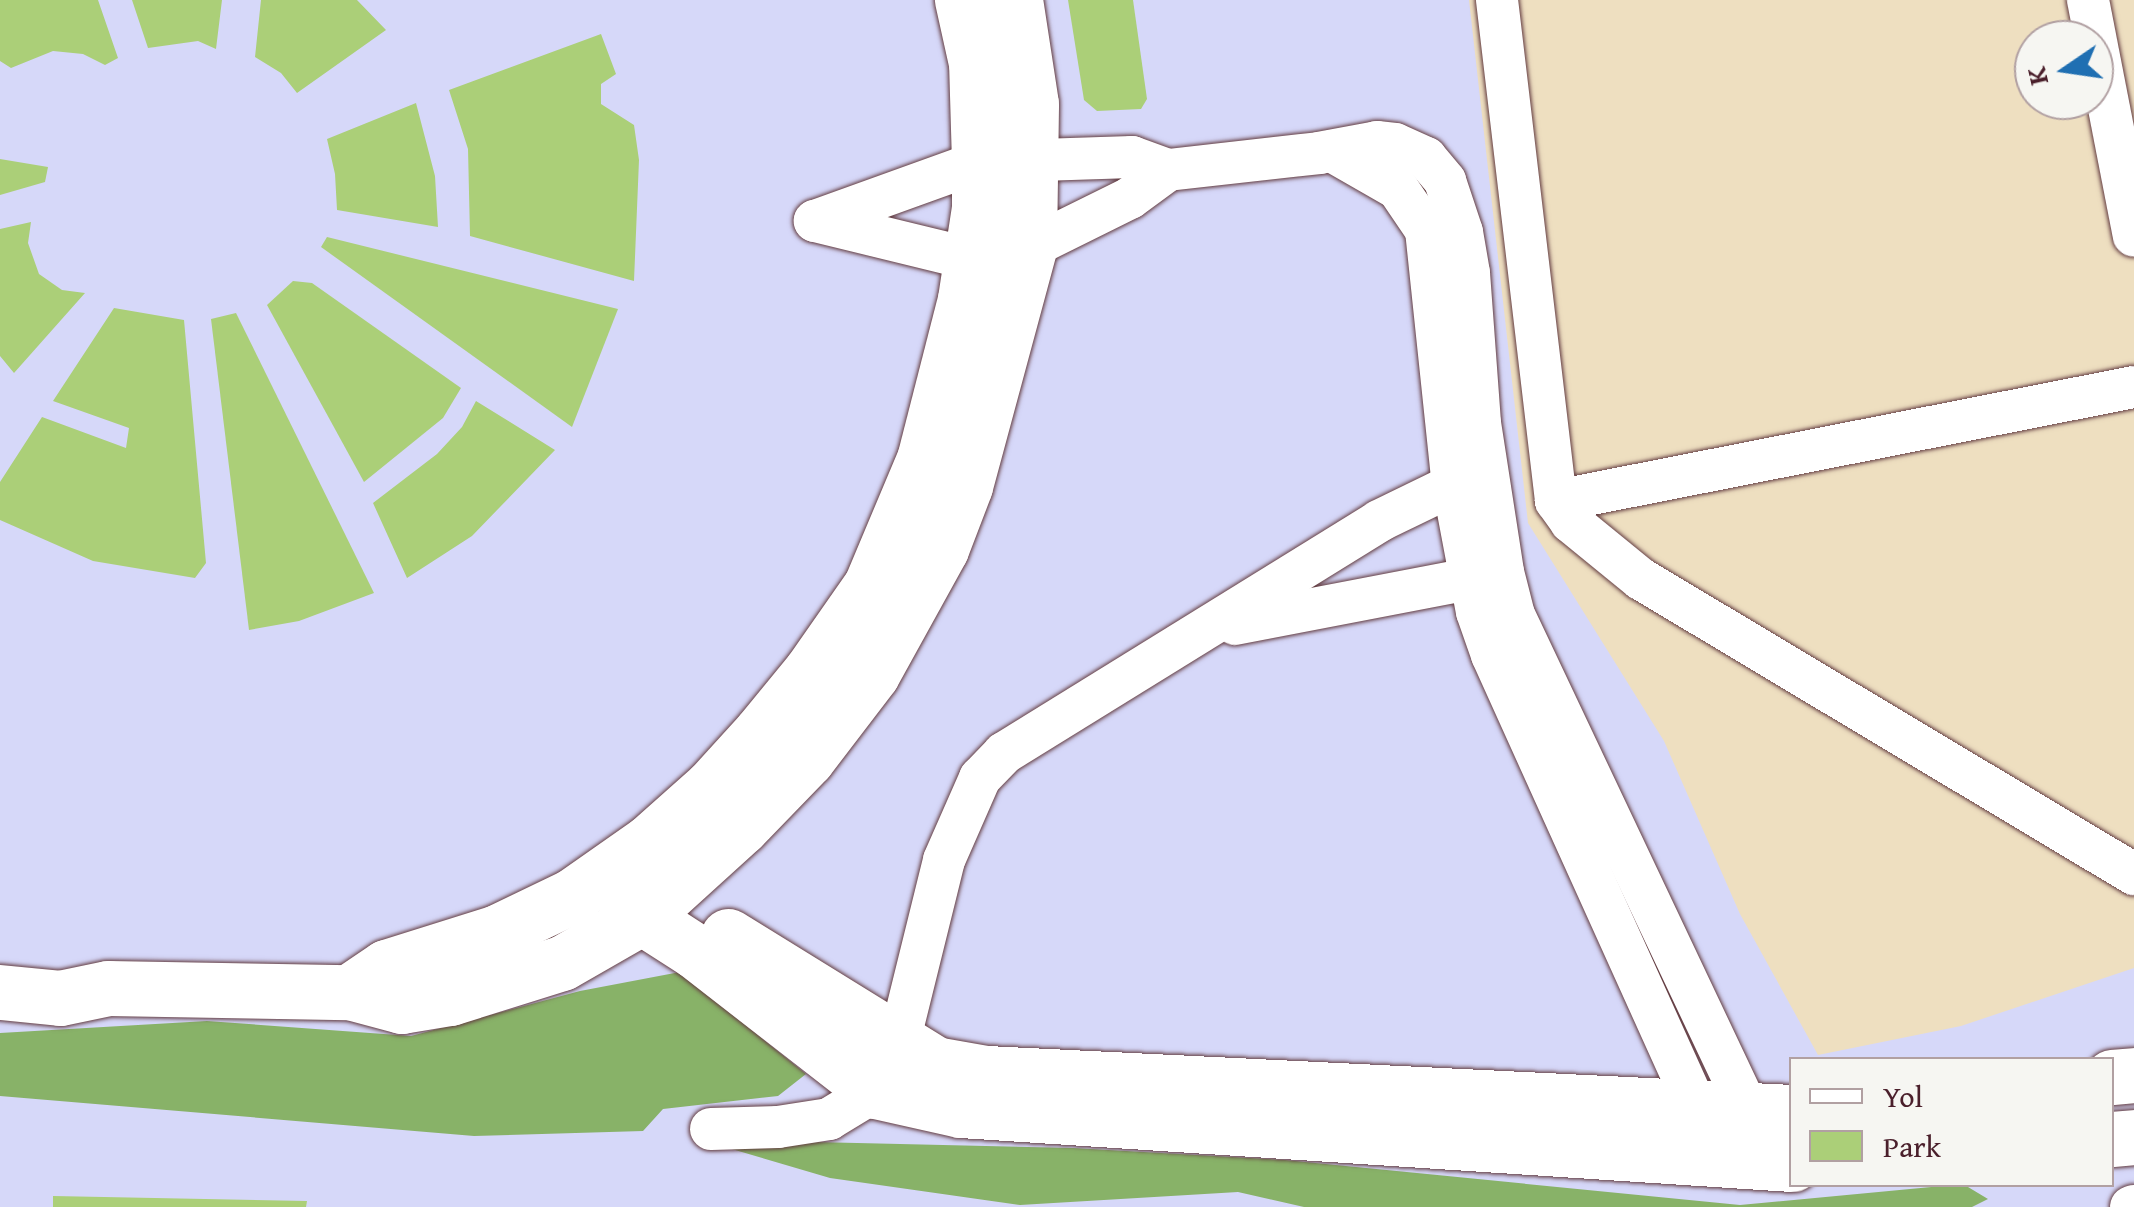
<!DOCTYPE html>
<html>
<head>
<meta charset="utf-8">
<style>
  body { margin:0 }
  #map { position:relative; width:2134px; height:1207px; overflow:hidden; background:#eedfc0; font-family:"Gentium Book Plus",serif }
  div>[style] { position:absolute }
  .built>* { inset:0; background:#d6d8f9 }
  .green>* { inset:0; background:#abcf78 }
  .forest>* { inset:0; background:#88b268 }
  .roads { filter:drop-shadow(0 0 2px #633c41) drop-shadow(0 0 2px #633c41) }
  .street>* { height:42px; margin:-21px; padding:0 21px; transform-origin:21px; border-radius:21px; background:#fff }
  .secondary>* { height:55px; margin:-27.5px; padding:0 27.5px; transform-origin:27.5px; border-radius:27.5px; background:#fff }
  span { translate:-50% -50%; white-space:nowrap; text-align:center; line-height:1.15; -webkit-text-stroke:8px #f6f6f2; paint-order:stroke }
  .legend { position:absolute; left:1789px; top:1057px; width:325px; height:130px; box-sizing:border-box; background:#f6f6f2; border:2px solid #b1a0a2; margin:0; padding:12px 18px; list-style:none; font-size:30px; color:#4a1f2b }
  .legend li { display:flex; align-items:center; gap:20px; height:50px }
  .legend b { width:50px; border:2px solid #b1a0a2 }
  .north { position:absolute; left:2014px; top:20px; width:100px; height:100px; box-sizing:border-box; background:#f6f6f2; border:2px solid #b1a0a2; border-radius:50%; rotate:257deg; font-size:28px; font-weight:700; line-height:40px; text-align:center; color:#4a1f2b }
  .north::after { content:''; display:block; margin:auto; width:35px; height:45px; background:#1f6fb2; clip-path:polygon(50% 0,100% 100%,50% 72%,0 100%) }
</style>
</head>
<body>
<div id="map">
  <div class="built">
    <i style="clip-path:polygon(evenodd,0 0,1469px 0,1528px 523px,1664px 741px,1740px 914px,1818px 1055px,1961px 1026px,2134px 968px,2134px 1207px,0 1207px,0 0,1792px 1060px,2112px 1060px,2112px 1184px,1792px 1184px,1792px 1060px)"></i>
  </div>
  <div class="green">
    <i style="clip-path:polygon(0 0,98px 0,118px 58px,105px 65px,83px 54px,53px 51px,11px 68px,0 61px)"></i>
    <i style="clip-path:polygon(132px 0,222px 0,216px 49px,198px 41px,148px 48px)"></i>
    <i style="clip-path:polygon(261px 0,357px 0,386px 30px,297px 93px,281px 73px,255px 57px)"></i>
    <i style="clip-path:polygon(1068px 0,1133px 0,1147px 99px,1141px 109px,1097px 111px,1084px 100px)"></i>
    <i style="clip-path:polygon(601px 34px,616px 74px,601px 84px,601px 104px,634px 125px,639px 160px,634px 281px,470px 236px,468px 149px,449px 90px)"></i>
    <i style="clip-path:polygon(416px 103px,435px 176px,438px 227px,337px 210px,335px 174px,327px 139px)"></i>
    <i style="clip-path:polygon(0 159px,48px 167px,45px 182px,0 195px)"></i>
    <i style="clip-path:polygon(31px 222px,28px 243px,39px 274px,62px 290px,85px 293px,14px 373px,0 356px,0 229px)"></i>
    <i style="clip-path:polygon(327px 237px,618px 309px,572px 427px,321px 247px)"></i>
    <i style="clip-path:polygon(293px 281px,312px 283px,461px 388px,443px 418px,364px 482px,267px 305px)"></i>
    <i style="clip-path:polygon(114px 308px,184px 320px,206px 563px,195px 578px,93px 561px,0 520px,0 482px,42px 417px,126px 448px,129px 428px,53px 401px)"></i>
    <i style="clip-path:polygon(236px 313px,374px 593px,299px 621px,249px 630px,211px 319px)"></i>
    <i style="clip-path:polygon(476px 401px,555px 450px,472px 536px,407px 578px,373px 503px,437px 454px,462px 427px)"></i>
    <i style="clip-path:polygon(53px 1196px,307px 1201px,306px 1207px,53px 1207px)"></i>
  </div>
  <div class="forest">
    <i style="clip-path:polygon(680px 972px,806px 1074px,778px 1096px,663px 1109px,643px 1131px,474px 1136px,0 1096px,0 1033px,207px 1021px,411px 1036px,580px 991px)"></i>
    <i style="clip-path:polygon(814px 1142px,1073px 1148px,1285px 1160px,1740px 1205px,1963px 1184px,1988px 1199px,1972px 1207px,1304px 1207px,1238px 1192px,1020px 1205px,830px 1178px,718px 1145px)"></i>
  </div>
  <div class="roads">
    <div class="street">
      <i style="left:1497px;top:0;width:504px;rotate:83.28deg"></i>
      <i style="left:1556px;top:501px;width:26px;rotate:54deg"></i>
      <i style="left:1571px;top:522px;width:90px;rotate:39.2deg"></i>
      <i style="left:1641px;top:579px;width:575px;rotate:30.9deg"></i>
      <i style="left:2088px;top:0;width:240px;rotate:79deg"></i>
      <i style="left:1332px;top:151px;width:76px;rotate:29.9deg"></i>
      <i style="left:1398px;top:189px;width:50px;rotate:55.7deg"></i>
      <i style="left:1426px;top:230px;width:256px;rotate:84deg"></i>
      <i style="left:1453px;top:485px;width:129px;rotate:79.3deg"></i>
      <i style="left:1477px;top:612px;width:46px;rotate:70.8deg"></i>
      <i style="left:1492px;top:655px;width:498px;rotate:65.7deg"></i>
      <i style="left:1697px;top:1109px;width:24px;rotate:78deg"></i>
      <i style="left:1132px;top:157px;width:38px;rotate:20deg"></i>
      <i style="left:1168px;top:170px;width:47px;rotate:143.6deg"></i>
      <i style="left:1130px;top:198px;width:113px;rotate:153.7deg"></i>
      <i style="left:1029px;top:248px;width:59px;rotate:169.3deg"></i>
      <i style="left:971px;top:259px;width:161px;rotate:-166.3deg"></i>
      <i style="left:815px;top:221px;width:174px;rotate:-19.8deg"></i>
      <i style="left:979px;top:162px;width:153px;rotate:-1.9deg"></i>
      <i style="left:1168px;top:170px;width:152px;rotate:-6.4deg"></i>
      <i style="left:1319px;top:153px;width:59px;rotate:-10.7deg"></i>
      <i style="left:1377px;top:142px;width:18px;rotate:6deg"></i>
      <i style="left:1395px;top:144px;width:34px;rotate:24deg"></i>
      <i style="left:1426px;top:158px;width:30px;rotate:50deg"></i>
      <i style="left:1445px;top:181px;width:54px;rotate:71.6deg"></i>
      <i style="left:1462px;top:232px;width:42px;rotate:80.3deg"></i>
      <i style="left:1469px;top:273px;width:150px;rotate:85.8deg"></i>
      <i style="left:1480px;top:423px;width:151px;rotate:81.2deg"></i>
      <i style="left:1503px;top:572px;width:44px;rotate:75.7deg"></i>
      <i style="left:1514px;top:615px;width:545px;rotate:64.7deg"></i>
      <i style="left:1747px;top:1108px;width:29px;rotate:72deg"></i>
      <i style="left:1556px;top:501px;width:589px;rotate:-11.16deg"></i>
      <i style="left:1235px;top:624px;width:238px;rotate:-10.9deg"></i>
      <i style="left:711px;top:1129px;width:67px;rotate:-1.7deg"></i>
      <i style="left:778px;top:1127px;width:52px;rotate:-8.9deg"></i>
      <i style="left:829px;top:1119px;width:54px;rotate:-31.3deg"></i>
      <i style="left:875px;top:1091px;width:55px;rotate:-63.9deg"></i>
      <i style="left:899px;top:1042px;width:187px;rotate:-76.1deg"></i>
      <i style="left:944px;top:860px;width:90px;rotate:-66.3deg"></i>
      <i style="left:980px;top:778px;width:35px;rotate:-46deg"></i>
      <i style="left:1004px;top:753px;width:441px;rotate:-31.7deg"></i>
      <i style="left:1379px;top:521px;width:82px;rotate:-25.9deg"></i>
      <i style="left:2131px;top:1207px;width:3px;rotate:-18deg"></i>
    </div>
    <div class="secondary">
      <i style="left:620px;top:892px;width:33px;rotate:49deg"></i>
      <i style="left:642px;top:917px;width:63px;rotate:32.7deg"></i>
      <i style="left:695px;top:951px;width:228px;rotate:37.9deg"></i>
      <i style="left:875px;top:1091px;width:88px;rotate:12.5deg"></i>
      <i style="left:961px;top:1110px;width:833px;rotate:3.72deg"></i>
      <i style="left:728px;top:936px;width:243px;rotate:31.7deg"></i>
      <i style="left:935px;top:1064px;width:52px;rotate:10deg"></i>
      <i style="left:986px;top:1073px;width:807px;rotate:2.77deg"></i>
      <i style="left:0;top:992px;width:60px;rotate:5.7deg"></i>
      <i style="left:60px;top:998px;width:49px;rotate:-11.8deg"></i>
      <i style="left:108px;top:988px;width:241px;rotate:1deg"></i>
      <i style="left:349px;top:992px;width:55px;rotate:14.8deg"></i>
      <i style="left:402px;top:1006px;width:49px;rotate:-9.5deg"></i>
      <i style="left:450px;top:998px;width:117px;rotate:-17.4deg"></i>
      <i style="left:562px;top:963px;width:92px;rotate:-29.9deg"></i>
      <i style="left:642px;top:917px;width:134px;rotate:-42.3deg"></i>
      <i style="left:741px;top:827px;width:95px;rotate:-45.9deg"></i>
      <i style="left:807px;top:759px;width:107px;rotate:-52.6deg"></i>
      <i style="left:872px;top:674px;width:143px;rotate:-61.1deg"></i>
      <i style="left:941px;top:549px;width:67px;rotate:-69.1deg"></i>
      <i style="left:965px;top:486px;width:246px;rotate:-74.9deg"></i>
      <i style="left:1029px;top:248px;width:144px;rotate:-89.2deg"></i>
      <i style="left:1031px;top:104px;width:105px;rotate:-98.7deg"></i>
      <i style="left:349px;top:992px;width:45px;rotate:-34deg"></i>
      <i style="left:386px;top:967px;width:116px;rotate:-17.5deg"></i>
      <i style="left:497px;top:932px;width:83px;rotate:-25.6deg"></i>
      <i style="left:572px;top:896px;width:94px;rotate:-35deg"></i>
      <i style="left:649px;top:842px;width:83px;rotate:-41.6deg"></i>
      <i style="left:711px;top:787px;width:74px;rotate:-47.7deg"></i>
      <i style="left:761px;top:732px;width:79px;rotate:-50.7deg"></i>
      <i style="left:811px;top:671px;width:105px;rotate:-55.1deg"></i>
      <i style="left:871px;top:585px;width:137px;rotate:-67.2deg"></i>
      <i style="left:924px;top:459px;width:165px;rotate:-75.6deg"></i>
      <i style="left:965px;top:299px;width:93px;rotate:-81.3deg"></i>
      <i style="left:979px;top:207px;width:45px;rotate:-90deg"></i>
      <i style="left:979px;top:162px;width:99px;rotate:-91.7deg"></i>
      <i style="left:976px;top:63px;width:65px;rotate:-102.5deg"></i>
      <i style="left:2112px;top:1077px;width:22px;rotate:-5deg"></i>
      <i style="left:2112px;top:1139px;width:22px;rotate:-5deg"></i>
    </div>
  </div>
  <ul class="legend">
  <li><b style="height:12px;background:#fff"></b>Yol</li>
  <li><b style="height:28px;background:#abcf78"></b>Park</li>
  </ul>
  <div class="north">K</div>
</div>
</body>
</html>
